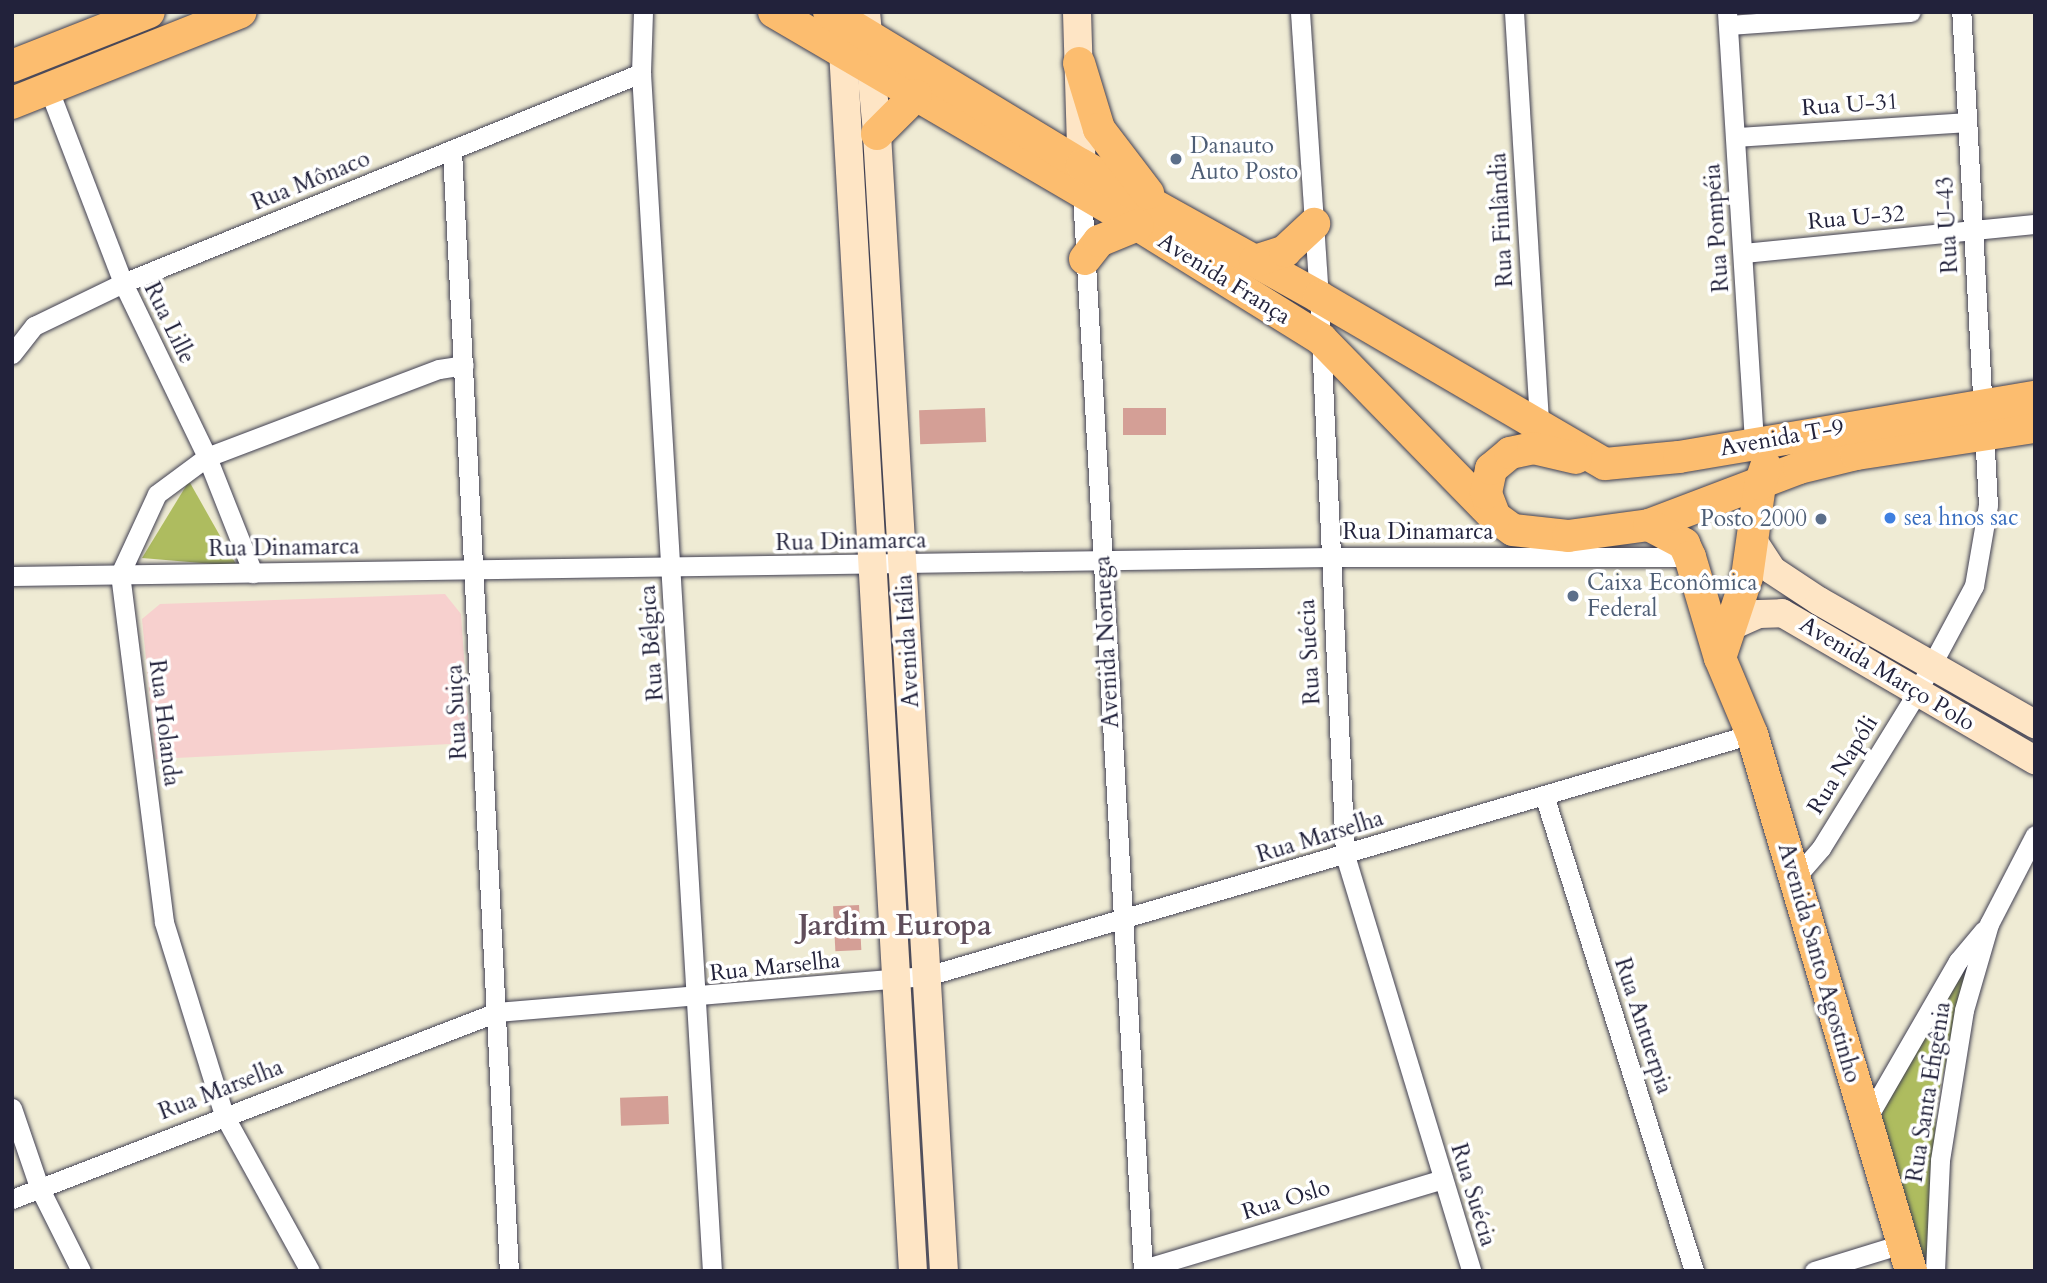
<!DOCTYPE html>
<html>
<head>
<meta charset="utf-8">
<style>
  body { margin:0 }
  #map { position:relative; width:2047px; height:1283px; overflow:hidden; background:#efebd4; font-family:Cardo,serif }
  div>[style] { position:absolute }
  .built>* { inset:0; background:#f7d0ce }
  .green>* { inset:0; background:#aebc5f }
  .building>* { inset:0; background:#d49f96; transform-origin:0 0 }
  .roads { filter:drop-shadow(0 0 2px #414052) drop-shadow(0 0 2px #414052) }
  .street>* { height:19px; margin:-9.5px; padding:0 9.5px; transform-origin:9.5px; border-radius:9.5px; background:#fff }
  .secondary>* { height:28px; margin:-14px; padding:0 14px; transform-origin:14px; border-radius:14px; background:#fee5c5 }
  .primary>* { height:32px; margin:-16px; padding:0 16px; transform-origin:16px; border-radius:16px; background:#fcbd6f }
  .dots>* { width:19px; height:19px; translate:-50% -50%; box-sizing:border-box; border:4px solid #fff; border-radius:50% }
  span { translate:-50% -50%; white-space:nowrap; text-align:center; line-height:1.15; -webkit-text-stroke:7px #fff; paint-order:stroke }
  .street-label { font-size:23px; color:#22223b }
  .service-label { font-size:23px; color:#4e5e75 }
  .left { translate:0 -50%; text-align:left }
  .right { translate:-100% -50%; text-align:right }
  .shop-label { font-size:23px; color:#366cbe }
  .district-label { font-size:30px; color:#604e5b; font-weight:700 }
  .frame { position:absolute; inset:0; border:14px solid #22223b; pointer-events:none }
</style>
</head>
<body>
<div id="map">
  <div class="built">
    <i style="clip-path:polygon(445px 594px,461px 614px,470px 743px,156px 759px,142px 619px,160px 604px)"></i>
  </div>
  <div class="green">
    <i style="clip-path:polygon(189px 481px,237px 566px,142px 558px)"></i>
    <i style="clip-path:polygon(1968px 965px,1937px 1100px,1926px 1271px,1873px 1121px)"></i>
  </div>
  <div class="building">
    <i style="left:985px;top:408px;width:34px;height:66px;rotate:88deg"></i>
    <i style="left:1123px;top:408px;width:43px;height:27px"></i>
    <i style="left:859px;top:905px;width:45px;height:26px;rotate:87deg"></i>
    <i style="left:668px;top:1096px;width:28px;height:48px;rotate:88deg"></i>
  </div>
  <div class="roads">
    <div class="street">
      <i style="left:643px;top:12px;width:61px;rotate:91.9deg"></i>
      <i style="left:641px;top:73px;width:1200px;rotate:86.61deg"></i>
      <i style="left:1300px;top:12px;width:286px;rotate:86.2deg"></i>
      <i style="left:1319px;top:297px;width:559px;rotate:87.33deg"></i>
      <i style="left:1345px;top:855px;width:435px;rotate:73.1deg"></i>
      <i style="left:1514px;top:12px;width:414px;rotate:86.5deg"></i>
      <i style="left:1727px;top:12px;width:430px;rotate:86.4deg"></i>
      <i style="left:1728px;top:25px;width:183px;rotate:-4.1deg"></i>
      <i style="left:49px;top:90px;width:207px;rotate:69deg"></i>
      <i style="left:123px;top:283px;width:193px;rotate:64.2deg"></i>
      <i style="left:207px;top:457px;width:125px;rotate:68.4deg"></i>
      <i style="left:1736px;top:137px;width:231px;rotate:-3.7deg"></i>
      <i style="left:452px;top:151px;width:1121px;rotate:87.09deg"></i>
      <i style="left:1082px;top:193px;width:1080px;rotate:86.76deg"></i>
      <i style="left:1743px;top:253px;width:293px;rotate:-5.7deg"></i>
      <i style="left:12px;top:354px;width:36px;rotate:-52deg"></i>
      <i style="left:34px;top:326px;width:99px;rotate:-25.8deg"></i>
      <i style="left:123px;top:283px;width:559px;rotate:-22.07deg"></i>
      <i style="left:12px;top:576px;width:1318px;rotate:-0.83deg"></i>
      <i style="left:1330px;top:557px;width:360px"></i>
      <i style="left:1544px;top:795px;width:499px;rotate:72.5deg"></i>
      <i style="left:1795px;top:878px;width:40px;rotate:-49deg"></i>
      <i style="left:1821px;top:848px;width:181px;rotate:-58.3deg"></i>
      <i style="left:1916px;top:694px;width:123px;rotate:-61.8deg"></i>
      <i style="left:1974px;top:586px;width:82px;rotate:-80.2deg"></i>
      <i style="left:1988px;top:505px;width:494px;rotate:-93.1deg"></i>
      <i style="left:12px;top:1108px;width:83px;rotate:71.1deg"></i>
      <i style="left:39px;top:1187px;width:94px;rotate:63.4deg"></i>
      <i style="left:1865px;top:1122px;width:186px;rotate:-60deg"></i>
      <i style="left:1958px;top:961px;width:40px;rotate:-50deg"></i>
      <i style="left:12px;top:1199px;width:520px;rotate:-21.08deg"></i>
      <i style="left:497px;top:1012px;width:432px;rotate:-4.8deg"></i>
      <i style="left:927px;top:976px;width:860px;rotate:-16.35deg"></i>
      <i style="left:1143px;top:1269px;width:313px;rotate:-16.7deg"></i>
      <i style="left:310px;top:1271px;width:178px;rotate:-118.9deg"></i>
      <i style="left:224px;top:1115px;width:202px;rotate:-107.3deg"></i>
      <i style="left:164px;top:922px;width:351px;rotate:-97.2deg"></i>
      <i style="left:120px;top:574px;width:88px;rotate:-65.2deg"></i>
      <i style="left:157px;top:494px;width:62px;rotate:-36.5deg"></i>
      <i style="left:207px;top:457px;width:248px;rotate:-20.8deg"></i>
      <i style="left:439px;top:369px;width:25px;rotate:-9deg"></i>
      <i style="left:1814px;top:1271px;width:92px;rotate:-17.1deg"></i>
      <i style="left:1935px;top:1271px;width:111px;rotate:-87.4deg"></i>
      <i style="left:1940px;top:1160px;width:152px;rotate:-80.9deg"></i>
      <i style="left:1964px;top:1010px;width:90px;rotate:-73.8deg"></i>
      <i style="left:1989px;top:924px;width:100px;rotate:-62.7deg"></i>
    </div>
    <div class="secondary">
      <i style="left:866px;top:12px;width:122px;rotate:84.8deg"></i>
      <i style="left:877px;top:134px;width:1139px;rotate:86.63deg"></i>
      <i style="left:1077px;top:12px;width:171px;rotate:88.3deg"></i>
      <i style="left:842px;top:33px;width:1240px;rotate:86.72deg"></i>
      <i style="left:1754px;top:542px;width:33px;rotate:57deg"></i>
      <i style="left:1772px;top:570px;width:56px;rotate:33.4deg"></i>
      <i style="left:1819px;top:601px;width:249px;rotate:29.7deg"></i>
      <i style="left:1734px;top:625px;width:27px;rotate:-24deg"></i>
      <i style="left:1759px;top:614px;width:23px;rotate:-2deg"></i>
      <i style="left:1782px;top:613px;width:293px;rotate:30.2deg"></i>
    </div>
    <div class="primary">
      <i style="left:774px;top:12px;width:422px;rotate:30.3deg"></i>
      <i style="left:1138px;top:225px;width:216px;rotate:31.9deg"></i>
      <i style="left:1321px;top:339px;width:249px;rotate:45.7deg"></i>
      <i style="left:1495px;top:517px;width:22px;rotate:36deg"></i>
      <i style="left:1513px;top:530px;width:55px;rotate:6.2deg"></i>
      <i style="left:1568px;top:536px;width:82px;rotate:-7.7deg"></i>
      <i style="left:1649px;top:525px;width:160px;rotate:-20.8deg"></i>
      <i style="left:1799px;top:468px;width:59px;rotate:-13.8deg"></i>
      <i style="left:1856px;top:454px;width:181px;rotate:-8.6deg"></i>
      <i style="left:829px;top:12px;width:296px;rotate:31.2deg"></i>
      <i style="left:1082px;top:165px;width:271px;rotate:29.1deg"></i>
      <i style="left:1319px;top:297px;width:331px;rotate:30.3deg"></i>
      <i style="left:1605px;top:464px;width:74px;rotate:-5.4deg"></i>
      <i style="left:1679px;top:457px;width:361px;rotate:-9.6deg"></i>
      <i style="left:1079px;top:63px;width:69px;rotate:73.1deg"></i>
      <i style="left:1099px;top:129px;width:81px;rotate:52.6deg"></i>
      <i style="left:12px;top:66px;width:147px;rotate:-21.5deg"></i>
      <i style="left:12px;top:103px;width:246px;rotate:-21.7deg"></i>
      <i style="left:877px;top:134px;width:55px;rotate:-45deg"></i>
      <i style="left:1085px;top:259px;width:23px;rotate:-52deg"></i>
      <i style="left:1099px;top:241px;width:42px;rotate:-22.3deg"></i>
      <i style="left:1255px;top:261px;width:32px;rotate:-18deg"></i>
      <i style="left:1285px;top:251px;width:40px;rotate:-43deg"></i>
      <i style="left:1495px;top:517px;width:26px;rotate:-111deg"></i>
      <i style="left:1486px;top:493px;width:25px;rotate:-78deg"></i>
      <i style="left:1491px;top:469px;width:25px;rotate:-40deg"></i>
      <i style="left:1510px;top:453px;width:24px;rotate:-12deg"></i>
      <i style="left:1533px;top:448px;width:44px;rotate:13.1deg"></i>
      <i style="left:1649px;top:525px;width:40px;rotate:28deg"></i>
      <i style="left:1684px;top:544px;width:14px;rotate:65deg"></i>
      <i style="left:1690px;top:557px;width:105px;rotate:73.5deg"></i>
      <i style="left:1720px;top:658px;width:82px;rotate:67.2deg"></i>
      <i style="left:1752px;top:734px;width:560px;rotate:73.51deg"></i>
      <i style="left:1720px;top:658px;width:85px;rotate:-71.6deg"></i>
      <i style="left:1747px;top:577px;width:94px;rotate:-82deg"></i>
      <i style="left:1760px;top:484px;width:18px;rotate:-71deg"></i>
    </div>
  </div>
  <div class="dots">
    <i style="left:1176px;top:159px;background:#5c6f8a"></i>
    <i style="left:1890px;top:518px;background:#3f7fe0"></i>
    <i style="left:1821px;top:519px;background:#5c6f8a"></i>
    <i style="left:1573px;top:596px;background:#5c6f8a"></i>
  </div>
  <div class="street-label">
    <span style="left:1850px;top:105px;rotate:-4deg">Rua U-31</span>
    <span style="left:311px;top:181px;rotate:-22deg">Rua Mônaco</span>
    <span style="left:1856px;top:218px;rotate:-5deg">Rua U-32</span>
    <span style="left:1502px;top:220px;rotate:-93deg">Rua Finlândia</span>
    <span style="left:1948px;top:225px;rotate:-93deg">Rua U-43</span>
    <span style="left:1717px;top:228px;rotate:-94deg">Rua Pompéia</span>
    <span style="left:1224px;top:279px;rotate:32deg">Avenida França</span>
    <span style="left:169px;top:323px;rotate:64deg">Rua Lille</span>
    <span style="left:1782px;top:438px;rotate:-10deg">Avenida T-9</span>
    <span style="left:1418px;top:532px">Rua Dinamarca</span>
    <span style="left:851px;top:542px;rotate:-1deg">Rua Dinamarca</span>
    <span style="left:284px;top:548px;rotate:-1deg">Rua Dinamarca</span>
    <span style="left:908px;top:641px;rotate:-93deg">Avenida Itália</span>
    <span style="left:1107px;top:642px;rotate:-93deg">Avenida Noruega</span>
    <span style="left:652px;top:643px;rotate:-94deg">Rua Bélgica</span>
    <span style="left:1310px;top:652px;rotate:-93deg">Rua Suécia</span>
    <span style="left:1887px;top:674px;rotate:31deg">Avenida Março Polo</span>
    <span style="left:457px;top:712px;rotate:-93deg">Rua Suiça</span>
    <span style="left:164px;top:723px;rotate:83deg">Rua Holanda</span>
    <span style="left:1843px;top:765px;rotate:-58deg">Rua Napóli</span>
    <span style="left:1320px;top:837px;rotate:-17deg">Rua Marselha</span>
    <span style="left:1819px;top:963px;rotate:74deg">Avenida Santo Agostinho</span>
    <span style="left:775px;top:967px;rotate:-6deg">Rua Marselha</span>
    <span style="left:1643px;top:1026px;rotate:72deg">Rua Antuerpia</span>
    <span style="left:221px;top:1090px;rotate:-21deg">Rua Marselha</span>
    <span style="left:1929px;top:1092px;rotate:-81deg">Rua Santa Efigênia</span>
    <span style="left:1473px;top:1195px;rotate:73deg">Rua Suécia</span>
    <span style="left:1286px;top:1200px;rotate:-17deg">Rua Oslo</span>
  </div>
  <div class="service-label">
    <span class="left" style="left:1190px;top:159px">Danauto<br>Auto Posto</span>
    <span class="right" style="left:1807px;top:519px">Posto 2000</span>
    <span class="left" style="left:1587px;top:596px">Caixa Econômica<br>Federal</span>
  </div>
  <div class="shop-label">
    <span class="left" style="left:1904px;top:518px">sea hnos sac</span>
  </div>
  <div class="district-label">
    <span style="left:895px;top:926px">Jardim Europa</span>
  </div>
  <div class="frame"></div>
</div>
</body>
</html>
